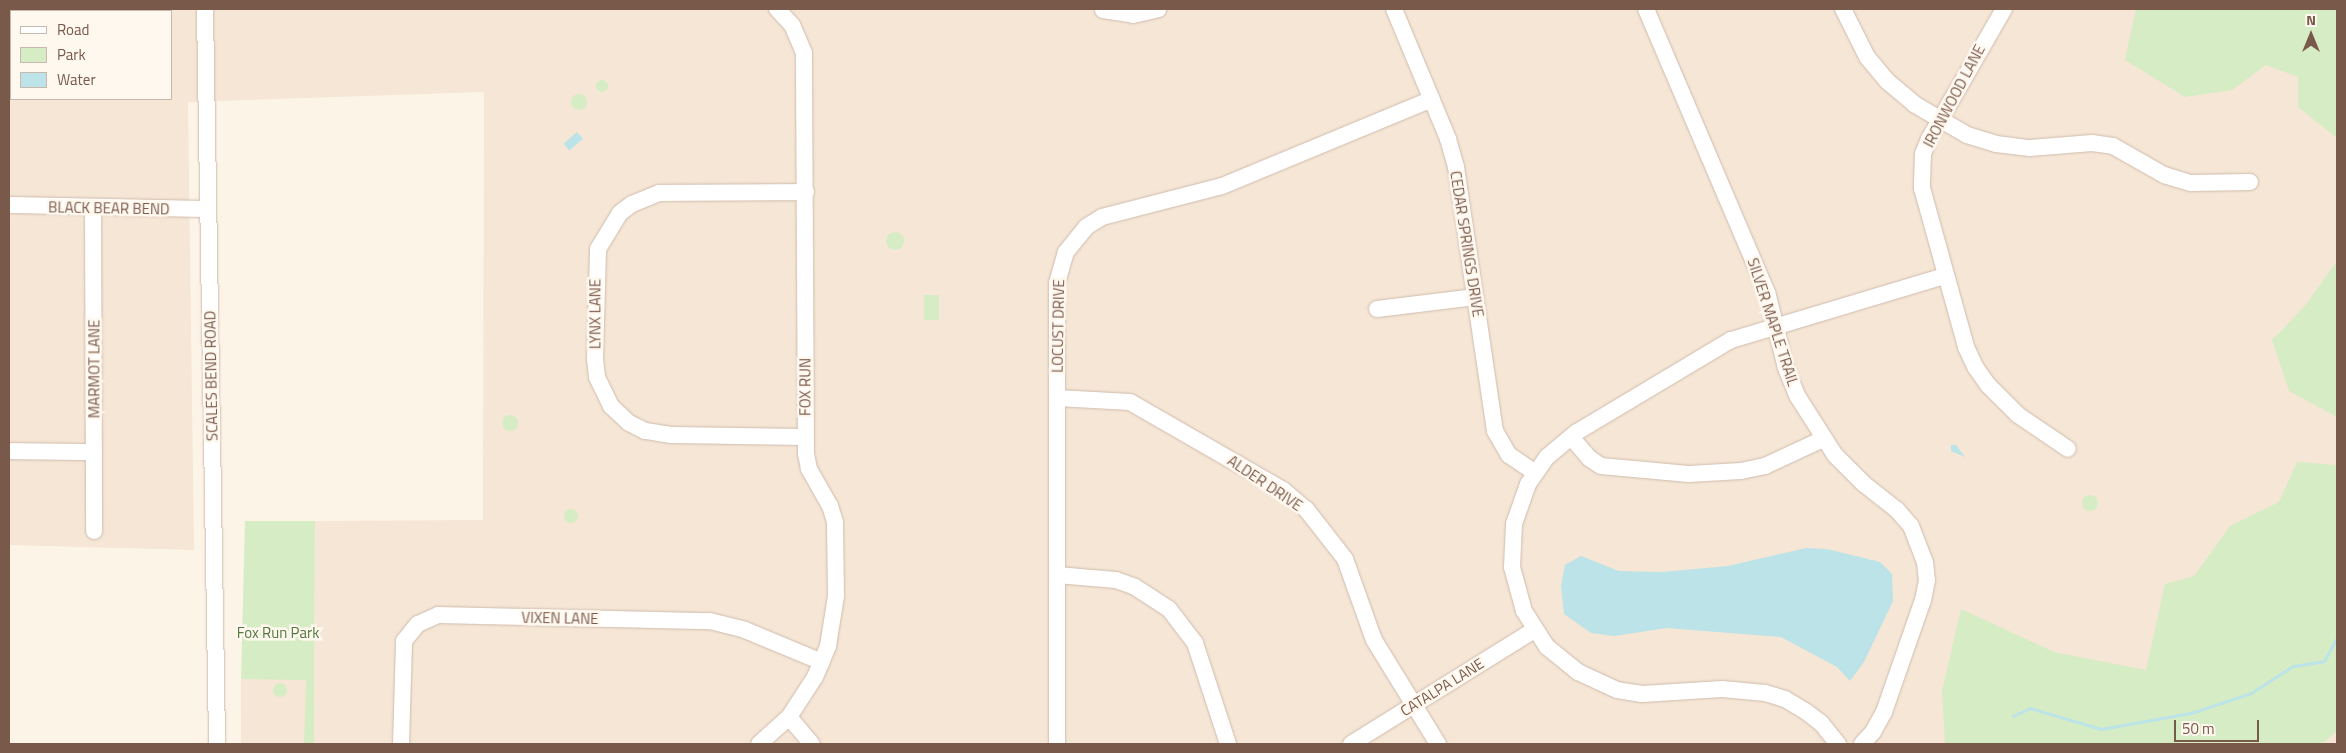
<!DOCTYPE html>
<html>
<head>
<meta charset="utf-8">
<style>
  body { margin:0 }
  #map { position:relative; width:2346px; height:753px; overflow:hidden; background:#fdf4e8; font-family:"Titillium Web",sans-serif }
  div>[style] { position:absolute }
  .residential>* { inset:0; background:#f5e6d6; transform-origin:0 0 }
  .green>* { inset:0; background:#d6ecc5; transform-origin:0 0 }
  .round { border-radius:50% }
  .water>* { inset:0; background:#bbe3e8; transform-origin:0 0 }
  .stream>* { height:3px; margin:-1.5px; padding:0 1.5px; transform-origin:1.5px; border-radius:1.5px; background:#bbe3e8 }
  .roads { filter:drop-shadow(0 0 1px #d0bbac) drop-shadow(0 0 1px #d0bbac) }
  .minor>* { height:16px; margin:-8px; padding:0 8px; transform-origin:8px; border-radius:8px; background:#fff }
  span { translate:-50% -50%; white-space:nowrap; text-align:center; line-height:1.15; -webkit-text-stroke:5px #fff8ef; paint-order:stroke }
  .street-label { font-size:15px; color:#79594a }
  .park-label { font-size:15px; color:#52793f }
  .frame { position:absolute; inset:0; border:10px solid #79594a; pointer-events:none }
  .legend { position:absolute; left:10px; top:10px; width:162px; height:90px; box-sizing:border-box; background:#fff8ef; border:1px solid #c9b8ad; margin:0; padding:6px 9px; list-style:none; font-size:15px; color:#79594a }
  .legend li { display:flex; align-items:center; gap:10px; height:25px }
  .legend b { width:25px; border:1px solid #c9b8ad }
  .north { position:absolute; left:2286px; top:10px; width:50px; height:50px; -webkit-text-stroke:4px #fff8ef; paint-order:stroke; rotate:0deg; font-size:14px; font-weight:700; line-height:20px; text-align:center; color:#79594a }
  .north::after { content:''; display:block; margin:auto; width:18px; height:22px; background:#79594a; clip-path:polygon(50% 0,100% 100%,50% 72%,0 100%) }
  .scale { position:absolute; left:2174px; top:720px; width:85px; height:22px; box-sizing:border-box; border:2px solid #79594a; border-top:0; padding-left:6px; font-size:15px; line-height:18px; white-space:nowrap; color:#79594a; -webkit-text-stroke:4px #fff8ef; paint-order:stroke }
</style>
</head>
<body>
<div id="map">
  <div class="residential">
    <i style="clip-path:polygon(evenodd,9px 9px,2337px 9px,2337px 744px,314px 744px,315px 521px,483px 520px,484px 92px,188px 102px,194px 550px,9px 545px,9px 9px,11px 11px,171px 11px,171px 99px,11px 99px,11px 11px)"></i>
    <i style="left:241px;top:679px;width:65px;height:65px"></i>
  </div>
  <div class="green">
    <i style="clip-path:polygon(2136px 9px,2337px 9px,2337px 138px,2298px 107px,2298px 77px,2266px 65px,2232px 90px,2185px 97px,2125px 60px)"></i>
    <i class="round" style="left:596px;top:80px;width:12px;height:12px"></i>
    <i class="round" style="left:571px;top:94px;width:16px;height:16px"></i>
    <i class="round" style="left:886px;top:232px;width:18px;height:18px"></i>
    <i style="clip-path:polygon(2337px 261px,2337px 417px,2289px 391px,2272px 340px,2304px 307px)"></i>
    <i style="left:924px;top:295px;width:15px;height:25px"></i>
    <i class="round" style="left:502px;top:415px;width:16px;height:16px"></i>
    <i style="clip-path:polygon(2297px 462px,2337px 465px,2337px 731px,2322px 744px,1945px 744px,1942px 691px,1961px 609px,2054px 652px,2146px 670px,2165px 584px,2194px 576px,2230px 526px,2279px 502px)"></i>
    <i class="round" style="left:2082px;top:495px;width:16px;height:16px"></i>
    <i class="round" style="left:564px;top:509px;width:14px;height:14px"></i>
    <i style="clip-path:polygon(245px 521px,315px 521px,314px 744px,304px 744px,306px 680px,241px 679px)"></i>
    <i class="round" style="left:273px;top:683px;width:14px;height:14px"></i>
  </div>
  <div class="water">
    <i style="left:577px;top:132px;width:9px;height:18px;rotate:49deg"></i>
    <i style="clip-path:polygon(1951px 445px,1956px 445px,1965px 457px,1951px 451px)"></i>
    <i style="clip-path:polygon(1806px 548px,1827px 549px,1880px 562px,1892px 574px,1893px 601px,1864px 662px,1850px 681px,1837px 667px,1781px 637px,1667px 628px,1614px 636px,1591px 633px,1564px 614px,1561px 586px,1565px 565px,1581px 556px,1619px 571px,1662px 572px,1728px 566px)"></i>
  </div>
  <div class="stream">
    <i style="left:2013px;top:716px;width:19px;rotate:-25deg"></i>
    <i style="left:2030px;top:708px;width:74px;rotate:16.5deg"></i>
    <i style="left:2101px;top:729px;width:91px;rotate:-10.1deg"></i>
    <i style="left:2191px;top:713px;width:63px;rotate:-18.4deg"></i>
    <i style="left:2251px;top:693px;width:50px;rotate:-32.7deg"></i>
    <i style="left:2293px;top:666px;width:31px;rotate:-9deg"></i>
    <i style="left:2324px;top:661px;width:26px;rotate:-61deg"></i>
  </div>
  <div class="roads">
    <div class="minor">
      <i style="left:205px;top:9px;width:735px;rotate:89.06deg"></i>
      <i style="left:1394px;top:9px;width:141px;rotate:67.4deg"></i>
      <i style="left:1448px;top:139px;width:29px;rotate:74deg"></i>
      <i style="left:1456px;top:167px;width:267px;rotate:81.6deg"></i>
      <i style="left:1495px;top:431px;width:28px;rotate:60deg"></i>
      <i style="left:1509px;top:455px;width:30px;rotate:34deg"></i>
      <i style="left:1646px;top:9px;width:308px;rotate:66.9deg"></i>
      <i style="left:1767px;top:292px;width:78px;rotate:76deg"></i>
      <i style="left:1786px;top:368px;width:31px;rotate:68deg"></i>
      <i style="left:1798px;top:397px;width:69px;rotate:57.5deg"></i>
      <i style="left:1835px;top:455px;width:41px;rotate:45deg"></i>
      <i style="left:1864px;top:484px;width:42px;rotate:38.2deg"></i>
      <i style="left:1897px;top:510px;width:21px;rotate:49deg"></i>
      <i style="left:1911px;top:526px;width:39px;rotate:69deg"></i>
      <i style="left:1925px;top:562px;width:18px;rotate:84deg"></i>
      <i style="left:1927px;top:580px;width:20px;rotate:101deg"></i>
      <i style="left:1923px;top:600px;width:119px;rotate:109.2deg"></i>
      <i style="left:1884px;top:712px;width:23px;rotate:119deg"></i>
      <i style="left:1873px;top:732px;width:16px;rotate:133deg"></i>
      <i style="left:1843px;top:9px;width:54px;rotate:63.4deg"></i>
      <i style="left:1867px;top:57px;width:31px;rotate:50deg"></i>
      <i style="left:1887px;top:81px;width:35px;rotate:40deg"></i>
      <i style="left:1914px;top:104px;width:61px;rotate:30.3deg"></i>
      <i style="left:1967px;top:135px;width:30px;rotate:17deg"></i>
      <i style="left:1996px;top:144px;width:34px;rotate:7deg"></i>
      <i style="left:2030px;top:148px;width:62px;rotate:-4.6deg"></i>
      <i style="left:2092px;top:143px;width:21px;rotate:8deg"></i>
      <i style="left:2113px;top:146px;width:59px;rotate:29.6deg"></i>
      <i style="left:2164px;top:175px;width:28px;rotate:17deg"></i>
      <i style="left:2191px;top:183px;width:59px;rotate:-1deg"></i>
      <i style="left:2004px;top:9px;width:150px;rotate:120deg"></i>
      <i style="left:1929px;top:139px;width:16px;rotate:112deg"></i>
      <i style="left:1923px;top:154px;width:34px;rotate:92deg"></i>
      <i style="left:1922px;top:188px;width:165px;rotate:74.5deg"></i>
      <i style="left:1966px;top:347px;width:23px;rotate:65deg"></i>
      <i style="left:1976px;top:368px;width:21px;rotate:55deg"></i>
      <i style="left:1988px;top:385px;width:42px;rotate:45deg"></i>
      <i style="left:2018px;top:415px;width:60px;rotate:34.2deg"></i>
      <i style="left:1103px;top:10px;width:30px;rotate:9deg"></i>
      <i style="left:1133px;top:15px;width:26px;rotate:-13deg"></i>
      <i style="left:9px;top:205px;width:199px;rotate:1.2deg"></i>
      <i style="left:93px;top:208px;width:323px;rotate:89.8deg"></i>
      <i style="left:1377px;top:309px;width:99px;rotate:-7deg"></i>
      <i style="left:1057px;top:398px;width:73px;rotate:3.1deg"></i>
      <i style="left:1130px;top:402px;width:177px;rotate:29.9deg"></i>
      <i style="left:1283px;top:490px;width:30px;rotate:40deg"></i>
      <i style="left:1306px;top:509px;width:63px;rotate:52deg"></i>
      <i style="left:1345px;top:559px;width:86px;rotate:70.3deg"></i>
      <i style="left:1374px;top:640px;width:122px;rotate:58.4deg"></i>
      <i style="left:805px;top:437px;width:134px;rotate:-179.1deg"></i>
      <i style="left:671px;top:435px;width:26px;rotate:-171deg"></i>
      <i style="left:645px;top:431px;width:18px;rotate:-153deg"></i>
      <i style="left:629px;top:423px;width:25px;rotate:-137deg"></i>
      <i style="left:611px;top:406px;width:32px;rotate:-116deg"></i>
      <i style="left:597px;top:377px;width:18px;rotate:-96deg"></i>
      <i style="left:595px;top:359px;width:110px;rotate:-88.4deg"></i>
      <i style="left:598px;top:249px;width:42px;rotate:-58.6deg"></i>
      <i style="left:620px;top:213px;width:15px;rotate:-37deg"></i>
      <i style="left:632px;top:204px;width:29px;rotate:-22deg"></i>
      <i style="left:659px;top:193px;width:147px;rotate:-0.4deg"></i>
      <i style="left:1571px;top:437px;width:28px;rotate:49deg"></i>
      <i style="left:1589px;top:458px;width:14px;rotate:34deg"></i>
      <i style="left:1601px;top:466px;width:88px;rotate:5.2deg"></i>
      <i style="left:1689px;top:474px;width:52px;rotate:-3.3deg"></i>
      <i style="left:1741px;top:471px;width:25px;rotate:-12deg"></i>
      <i style="left:1765px;top:466px;width:64px;rotate:-25deg"></i>
      <i style="left:9px;top:451px;width:85px;rotate:0.7deg"></i>
      <i style="left:1057px;top:575px;width:59px;rotate:4.8deg"></i>
      <i style="left:1116px;top:580px;width:20px;rotate:20deg"></i>
      <i style="left:1135px;top:587px;width:40px;rotate:32.9deg"></i>
      <i style="left:1169px;top:609px;width:43px;rotate:52.6deg"></i>
      <i style="left:1195px;top:643px;width:106px;rotate:71.9deg"></i>
      <i style="left:789px;top:717px;width:35px;rotate:50deg"></i>
      <i style="left:401px;top:744px;width:103px;rotate:-88.3deg"></i>
      <i style="left:404px;top:641px;width:22px;rotate:-51deg"></i>
      <i style="left:418px;top:624px;width:22px;rotate:-24deg"></i>
      <i style="left:438px;top:615px;width:272px;rotate:1.3deg"></i>
      <i style="left:710px;top:621px;width:36px;rotate:14deg"></i>
      <i style="left:745px;top:630px;width:83px;rotate:22.6deg"></i>
      <i style="left:759px;top:744px;width:40px;rotate:-42deg"></i>
      <i style="left:789px;top:717px;width:48px;rotate:-57deg"></i>
      <i style="left:815px;top:677px;width:34px;rotate:-67deg"></i>
      <i style="left:828px;top:646px;width:51px;rotate:-80.9deg"></i>
      <i style="left:836px;top:596px;width:74px;rotate:-90.8deg"></i>
      <i style="left:835px;top:522px;width:17px;rotate:-107deg"></i>
      <i style="left:830px;top:506px;width:43px;rotate:-119.6deg"></i>
      <i style="left:809px;top:469px;width:15px;rotate:-101deg"></i>
      <i style="left:806px;top:454px;width:401px;rotate:-90.3deg"></i>
      <i style="left:804px;top:53px;width:30px;rotate:-113deg"></i>
      <i style="left:792px;top:25px;width:22px;rotate:-133deg"></i>
      <i style="left:1057px;top:744px;width:461px;rotate:-90deg"></i>
      <i style="left:1057px;top:283px;width:32px;rotate:-74deg"></i>
      <i style="left:1066px;top:252px;width:32px;rotate:-51deg"></i>
      <i style="left:1086px;top:227px;width:19px;rotate:-32deg"></i>
      <i style="left:1102px;top:217px;width:124px;rotate:-14.5deg"></i>
      <i style="left:1222px;top:186px;width:227px;rotate:-22.5deg"></i>
      <i style="left:1351px;top:744px;width:216px;rotate:-31.9deg"></i>
      <i style="left:1838px;top:744px;width:27px;rotate:-129deg"></i>
      <i style="left:1821px;top:723px;width:20px;rotate:-143deg"></i>
      <i style="left:1805px;top:711px;width:23px;rotate:-149deg"></i>
      <i style="left:1785px;top:699px;width:21px;rotate:-163deg"></i>
      <i style="left:1765px;top:693px;width:43px;rotate:-174.7deg"></i>
      <i style="left:1722px;top:689px;width:80px;rotate:176.4deg"></i>
      <i style="left:1642px;top:694px;width:25px;rotate:-171deg"></i>
      <i style="left:1617px;top:690px;width:43px;rotate:-155.2deg"></i>
      <i style="left:1578px;top:672px;width:40px;rotate:-141deg"></i>
      <i style="left:1547px;top:647px;width:43px;rotate:-122.6deg"></i>
      <i style="left:1524px;top:611px;width:46px;rotate:-105.3deg"></i>
      <i style="left:1512px;top:567px;width:43px;rotate:-87.3deg"></i>
      <i style="left:1514px;top:524px;width:42px;rotate:-70.7deg"></i>
      <i style="left:1528px;top:484px;width:33px;rotate:-55deg"></i>
      <i style="left:1547px;top:457px;width:39px;rotate:-40deg"></i>
      <i style="left:1577px;top:432px;width:179px;rotate:-30.9deg"></i>
      <i style="left:1731px;top:340px;width:223px;rotate:-16.7deg"></i>
    </div>
  </div>
  <div class="street-label">
    <span style="left:1954px;top:96px;rotate:-62deg">IRONWOOD LANE</span>
    <span style="left:109px;top:208px;rotate:1deg">BLACK BEAR BEND</span>
    <span style="left:1467px;top:244px;rotate:81deg">CEDAR SPRINGS DRIVE</span>
    <span style="left:595px;top:314px;rotate:-90deg">LYNX LANE</span>
    <span style="left:1773px;top:322px;rotate:72deg">SILVER MAPLE TRAIL</span>
    <span style="left:1058px;top:326px;rotate:-89deg">LOCUST DRIVE</span>
    <span style="left:94px;top:369px;rotate:-90deg">MARMOT LANE</span>
    <span style="left:211px;top:376px;rotate:-91deg">SCALES BEND ROAD</span>
    <span style="left:805px;top:387px;rotate:-90deg">FOX RUN</span>
    <span style="left:1265px;top:483px;rotate:34deg">ALDER DRIVE</span>
    <span style="left:560px;top:618px;rotate:1deg">VIXEN LANE</span>
    <span style="left:1442px;top:687px;rotate:-32deg">CATALPA LANE</span>
  </div>
  <div class="park-label">
    <span style="left:278px;top:633px">Fox Run Park</span>
  </div>
  <div class="frame"></div>
  <ul class="legend">
  <li><b style="height:6px;background:#fff"></b>Road</li>
  <li><b style="height:14px;background:#d6ecc5"></b>Park</li>
  <li><b style="height:14px;background:#bbe3e8"></b>Water</li>
  </ul>
  <div class="north">N</div>
  <div class="scale">50 m</div>
</div>
</body>
</html>
